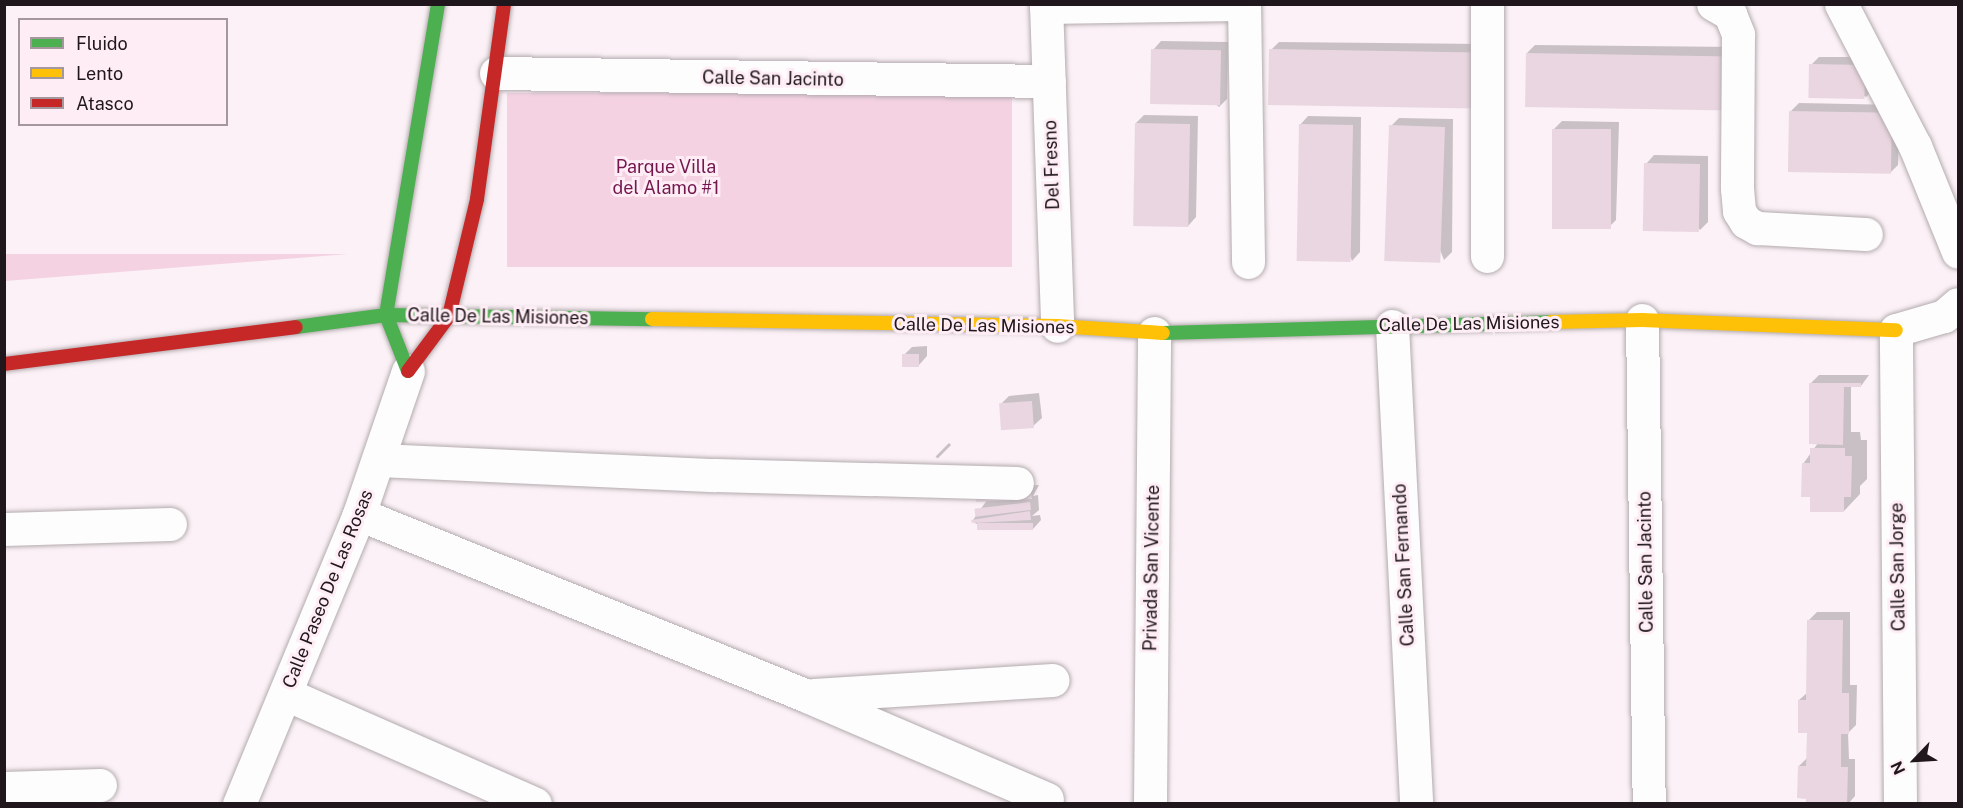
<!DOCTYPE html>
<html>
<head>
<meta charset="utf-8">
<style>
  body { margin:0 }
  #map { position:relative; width:1963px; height:808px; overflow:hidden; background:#fbf1f6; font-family:"Public Sans",sans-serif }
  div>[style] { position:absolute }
  .green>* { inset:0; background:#f4d2e2; transform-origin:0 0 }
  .shadow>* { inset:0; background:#0003; transform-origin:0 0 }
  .building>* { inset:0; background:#ead6e0; transform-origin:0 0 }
  .roads { filter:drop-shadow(0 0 2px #b3abae) drop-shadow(0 0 2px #b3abae) }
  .street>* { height:33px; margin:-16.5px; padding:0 16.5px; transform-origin:16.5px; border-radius:16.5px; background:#fefdfe }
  .fast>* { height:14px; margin:-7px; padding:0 7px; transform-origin:7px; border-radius:7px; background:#4caf50 }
  .slow>* { height:14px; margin:-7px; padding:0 7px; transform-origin:7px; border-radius:7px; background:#ffc107 }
  .jam>* { height:14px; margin:-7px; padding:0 7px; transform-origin:7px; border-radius:7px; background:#c62828 }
  span { translate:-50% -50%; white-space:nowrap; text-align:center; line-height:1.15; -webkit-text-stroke:6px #ffedf5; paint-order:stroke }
  .street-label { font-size:18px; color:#1f171b }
  .park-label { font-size:18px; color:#73174e }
  .frame { position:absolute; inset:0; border:6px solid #1f171b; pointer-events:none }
  .legend { position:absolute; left:18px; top:18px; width:210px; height:108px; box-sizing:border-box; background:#ffedf5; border:2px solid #a5979e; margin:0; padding:8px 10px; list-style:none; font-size:18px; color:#1f171b }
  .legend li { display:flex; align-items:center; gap:12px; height:30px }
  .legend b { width:30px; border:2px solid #a5979e }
  .north { position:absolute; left:1885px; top:730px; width:60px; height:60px; -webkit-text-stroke:4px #ffedf5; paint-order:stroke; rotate:245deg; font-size:16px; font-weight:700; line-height:24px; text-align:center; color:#1f171b }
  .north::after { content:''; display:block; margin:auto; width:21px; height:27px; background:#1f171b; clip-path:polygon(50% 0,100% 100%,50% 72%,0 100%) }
</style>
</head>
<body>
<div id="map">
  <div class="green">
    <i style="left:507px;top:93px;width:505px;height:174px"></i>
    <i style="clip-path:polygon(5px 254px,348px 254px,5px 281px)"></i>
  </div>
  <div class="shadow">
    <i style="clip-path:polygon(1161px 41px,1228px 42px,1227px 99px,1219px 107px,1153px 50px)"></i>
    <i style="clip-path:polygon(1279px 42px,1484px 44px,1475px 106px,1271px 50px)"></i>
    <i style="clip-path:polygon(1535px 45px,1738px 47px,1739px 101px,1527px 53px)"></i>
    <i style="clip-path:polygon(1819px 57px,1872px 57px,1874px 89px,1866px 97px,1811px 65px)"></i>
    <i style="clip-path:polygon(1799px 103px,1900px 105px,1898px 165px,1890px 173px,1791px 111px)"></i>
    <i style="clip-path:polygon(1144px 115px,1198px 116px,1196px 217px,1188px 226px,1136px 123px)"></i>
    <i style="clip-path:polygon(1308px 116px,1361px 117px,1360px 252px,1352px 261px,1300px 125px)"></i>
    <i style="clip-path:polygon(1399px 118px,1453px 119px,1452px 252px,1444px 260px,1391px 126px)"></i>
    <i style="clip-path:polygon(1562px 121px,1619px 122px,1616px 220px,1608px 228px,1553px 130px)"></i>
    <i style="clip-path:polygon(1654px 155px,1708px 156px,1708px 222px,1700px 230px,1646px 164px)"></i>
    <i style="clip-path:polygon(927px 346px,927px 356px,919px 365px,904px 355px,912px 347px)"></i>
    <i style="clip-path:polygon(1819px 375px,1869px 375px,1861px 386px,1851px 386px,1851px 432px,1860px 432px,1861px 440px,1867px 440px,1867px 479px,1860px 486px,1860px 494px,1844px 511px,1811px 496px,1803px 464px,1818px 443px,1811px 383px)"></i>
    <i style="clip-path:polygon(1039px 393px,1042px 418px,1033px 426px,1001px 404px,1009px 396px)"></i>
    <i style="left:949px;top:443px;width:3px;height:19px;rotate:45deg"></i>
    <i style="clip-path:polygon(1039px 485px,1033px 496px,1038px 495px,1039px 510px,1032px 516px,1040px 515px,1041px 520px,1033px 529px,979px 530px,986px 523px,976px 524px,973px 520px,987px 500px,986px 488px)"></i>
    <i style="clip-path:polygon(1817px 612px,1850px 612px,1850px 685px,1857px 685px,1856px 725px,1848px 733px,1849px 759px,1855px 759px,1855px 796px,1848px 804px,1808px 804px,1799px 766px,1808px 757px,1808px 732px,1799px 700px,1808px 692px,1809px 620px)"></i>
  </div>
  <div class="building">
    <i style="left:1151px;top:49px;width:70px;height:55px;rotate:1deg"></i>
    <i style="left:1269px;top:49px;width:207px;height:56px;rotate:1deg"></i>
    <i style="left:1526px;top:53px;width:204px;height:54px;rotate:1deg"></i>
    <i style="left:1809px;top:64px;width:56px;height:34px;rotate:1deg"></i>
    <i style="left:1789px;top:111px;width:103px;height:61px;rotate:1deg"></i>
    <i style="left:1135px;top:123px;width:55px;height:103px;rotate:1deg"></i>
    <i style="left:1299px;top:124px;width:54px;height:137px;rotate:1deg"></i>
    <i style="left:1389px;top:125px;width:56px;height:136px;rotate:2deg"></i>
    <i style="left:1552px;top:129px;width:59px;height:100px"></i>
    <i style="left:1644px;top:163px;width:56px;height:68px;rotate:1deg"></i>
    <i style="left:902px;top:354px;width:17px;height:13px"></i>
    <i style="clip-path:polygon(1809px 383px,1861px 383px,1861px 387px,1844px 387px,1843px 445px,1809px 444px)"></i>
    <i style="left:1032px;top:401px;width:27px;height:33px;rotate:86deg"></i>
    <i style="clip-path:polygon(1810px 448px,1845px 448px,1845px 456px,1852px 456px,1851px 497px,1844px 497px,1844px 512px,1810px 512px,1810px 497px,1801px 497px,1802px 463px,1810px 463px)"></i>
    <i style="clip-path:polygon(1031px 492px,1032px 499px,976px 502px,976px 496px)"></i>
    <i style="left:1030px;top:502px;width:8px;height:56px;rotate:83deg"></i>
    <i style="clip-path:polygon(1030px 511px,1031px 520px,972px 523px,971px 520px)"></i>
    <i style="left:1033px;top:523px;width:7px;height:56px;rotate:90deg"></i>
    <i style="clip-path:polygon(1807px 620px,1843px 620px,1842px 693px,1849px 693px,1849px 734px,1841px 734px,1841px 767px,1848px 767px,1847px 804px,1806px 804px,1806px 799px,1797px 798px,1798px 766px,1806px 766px,1807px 733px,1798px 733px,1798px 700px,1806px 700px)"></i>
  </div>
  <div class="roads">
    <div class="street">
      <i style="left:1046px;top:4px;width:322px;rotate:88deg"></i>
      <i style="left:1244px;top:4px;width:258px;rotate:89.1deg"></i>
      <i style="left:1487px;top:4px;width:252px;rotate:90deg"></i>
      <i style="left:1713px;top:4px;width:20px;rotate:30deg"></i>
      <i style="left:1730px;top:14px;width:22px;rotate:68deg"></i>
      <i style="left:1738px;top:34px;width:154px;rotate:90.4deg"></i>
      <i style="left:1737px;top:188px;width:23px;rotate:85deg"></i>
      <i style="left:1739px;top:211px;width:13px;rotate:58deg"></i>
      <i style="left:1746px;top:222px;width:13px;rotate:29deg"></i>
      <i style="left:1757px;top:228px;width:109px;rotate:3.2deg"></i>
      <i style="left:1841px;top:4px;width:160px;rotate:62.5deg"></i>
      <i style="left:1915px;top:146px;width:114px;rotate:67.9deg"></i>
      <i style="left:1046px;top:7px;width:192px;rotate:-0.9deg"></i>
      <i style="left:496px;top:73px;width:553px;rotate:0.83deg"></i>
      <i style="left:1642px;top:320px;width:484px;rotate:89.2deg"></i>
      <i style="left:1392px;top:326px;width:479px;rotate:87.1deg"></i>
      <i style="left:379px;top:460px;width:336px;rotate:2.6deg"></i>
      <i style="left:715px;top:475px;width:302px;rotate:1.5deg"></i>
      <i style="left:359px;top:514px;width:484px;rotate:22.1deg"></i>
      <i style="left:807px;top:696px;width:261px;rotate:23.2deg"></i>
      <i style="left:4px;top:529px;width:166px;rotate:-1.7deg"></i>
      <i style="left:286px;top:694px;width:272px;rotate:23.8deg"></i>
      <i style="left:814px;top:695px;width:239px;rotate:-3.6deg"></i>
      <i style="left:4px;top:788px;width:96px;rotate:-1.8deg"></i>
      <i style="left:239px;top:804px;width:314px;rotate:-67.5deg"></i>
      <i style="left:359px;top:514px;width:151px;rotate:-71.1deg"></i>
      <i style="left:1150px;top:804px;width:471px;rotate:-89.5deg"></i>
      <i style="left:1900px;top:804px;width:474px;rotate:-90.5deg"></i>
      <i style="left:1896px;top:330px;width:50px;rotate:-16.3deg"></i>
      <i style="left:1944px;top:316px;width:18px;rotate:-41deg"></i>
    </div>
    <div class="fast">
      <i style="left:296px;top:327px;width:91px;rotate:-7.6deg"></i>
      <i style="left:386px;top:315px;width:266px;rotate:0.9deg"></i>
      <i style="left:1163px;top:333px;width:388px;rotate:-1.6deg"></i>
      <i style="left:408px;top:371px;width:60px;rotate:-111.4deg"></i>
      <i style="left:386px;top:315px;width:315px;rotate:-80.5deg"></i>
    </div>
    <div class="slow">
      <i style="left:652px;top:319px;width:405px;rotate:1deg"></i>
      <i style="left:1057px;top:326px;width:106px;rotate:3.8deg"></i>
      <i style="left:1551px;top:322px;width:91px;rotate:-1.3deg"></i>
      <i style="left:1642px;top:320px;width:254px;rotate:2.3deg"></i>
    </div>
    <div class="jam">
      <i style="left:4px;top:364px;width:294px;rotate:-7.2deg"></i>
      <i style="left:408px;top:371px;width:69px;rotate:-53.3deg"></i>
      <i style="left:449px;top:316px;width:120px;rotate:-76.5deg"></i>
      <i style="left:477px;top:199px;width:197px;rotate:-82.1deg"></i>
    </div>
  </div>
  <div class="street-label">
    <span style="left:773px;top:79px;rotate:1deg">Calle San Jacinto</span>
    <span style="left:1052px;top:165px;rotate:-92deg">Del Fresno</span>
    <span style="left:498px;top:317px;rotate:1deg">Calle De Las Misiones</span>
    <span style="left:1469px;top:324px;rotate:-1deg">Calle De Las Misiones</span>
    <span style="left:984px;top:326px;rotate:1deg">Calle De Las Misiones</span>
    <span style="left:1646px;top:562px;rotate:-91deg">Calle San Jacinto</span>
    <span style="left:1404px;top:565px;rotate:-93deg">Calle San Fernando</span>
    <span style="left:1898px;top:567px;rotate:-91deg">Calle San Jorge</span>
    <span style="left:1152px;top:568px;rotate:-89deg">Privada San Vicente</span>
    <span style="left:328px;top:589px;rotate:-68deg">Calle Paseo De Las Rosas</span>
  </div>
  <div class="park-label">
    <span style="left:666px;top:178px">Parque Villa<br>del Alamo #1</span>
  </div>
  <div class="frame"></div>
  <ul class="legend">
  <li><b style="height:8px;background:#4caf50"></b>Fluido</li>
  <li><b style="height:8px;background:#ffc107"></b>Lento</li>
  <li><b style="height:8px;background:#c62828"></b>Atasco</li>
  </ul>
  <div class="north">N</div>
</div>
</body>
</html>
